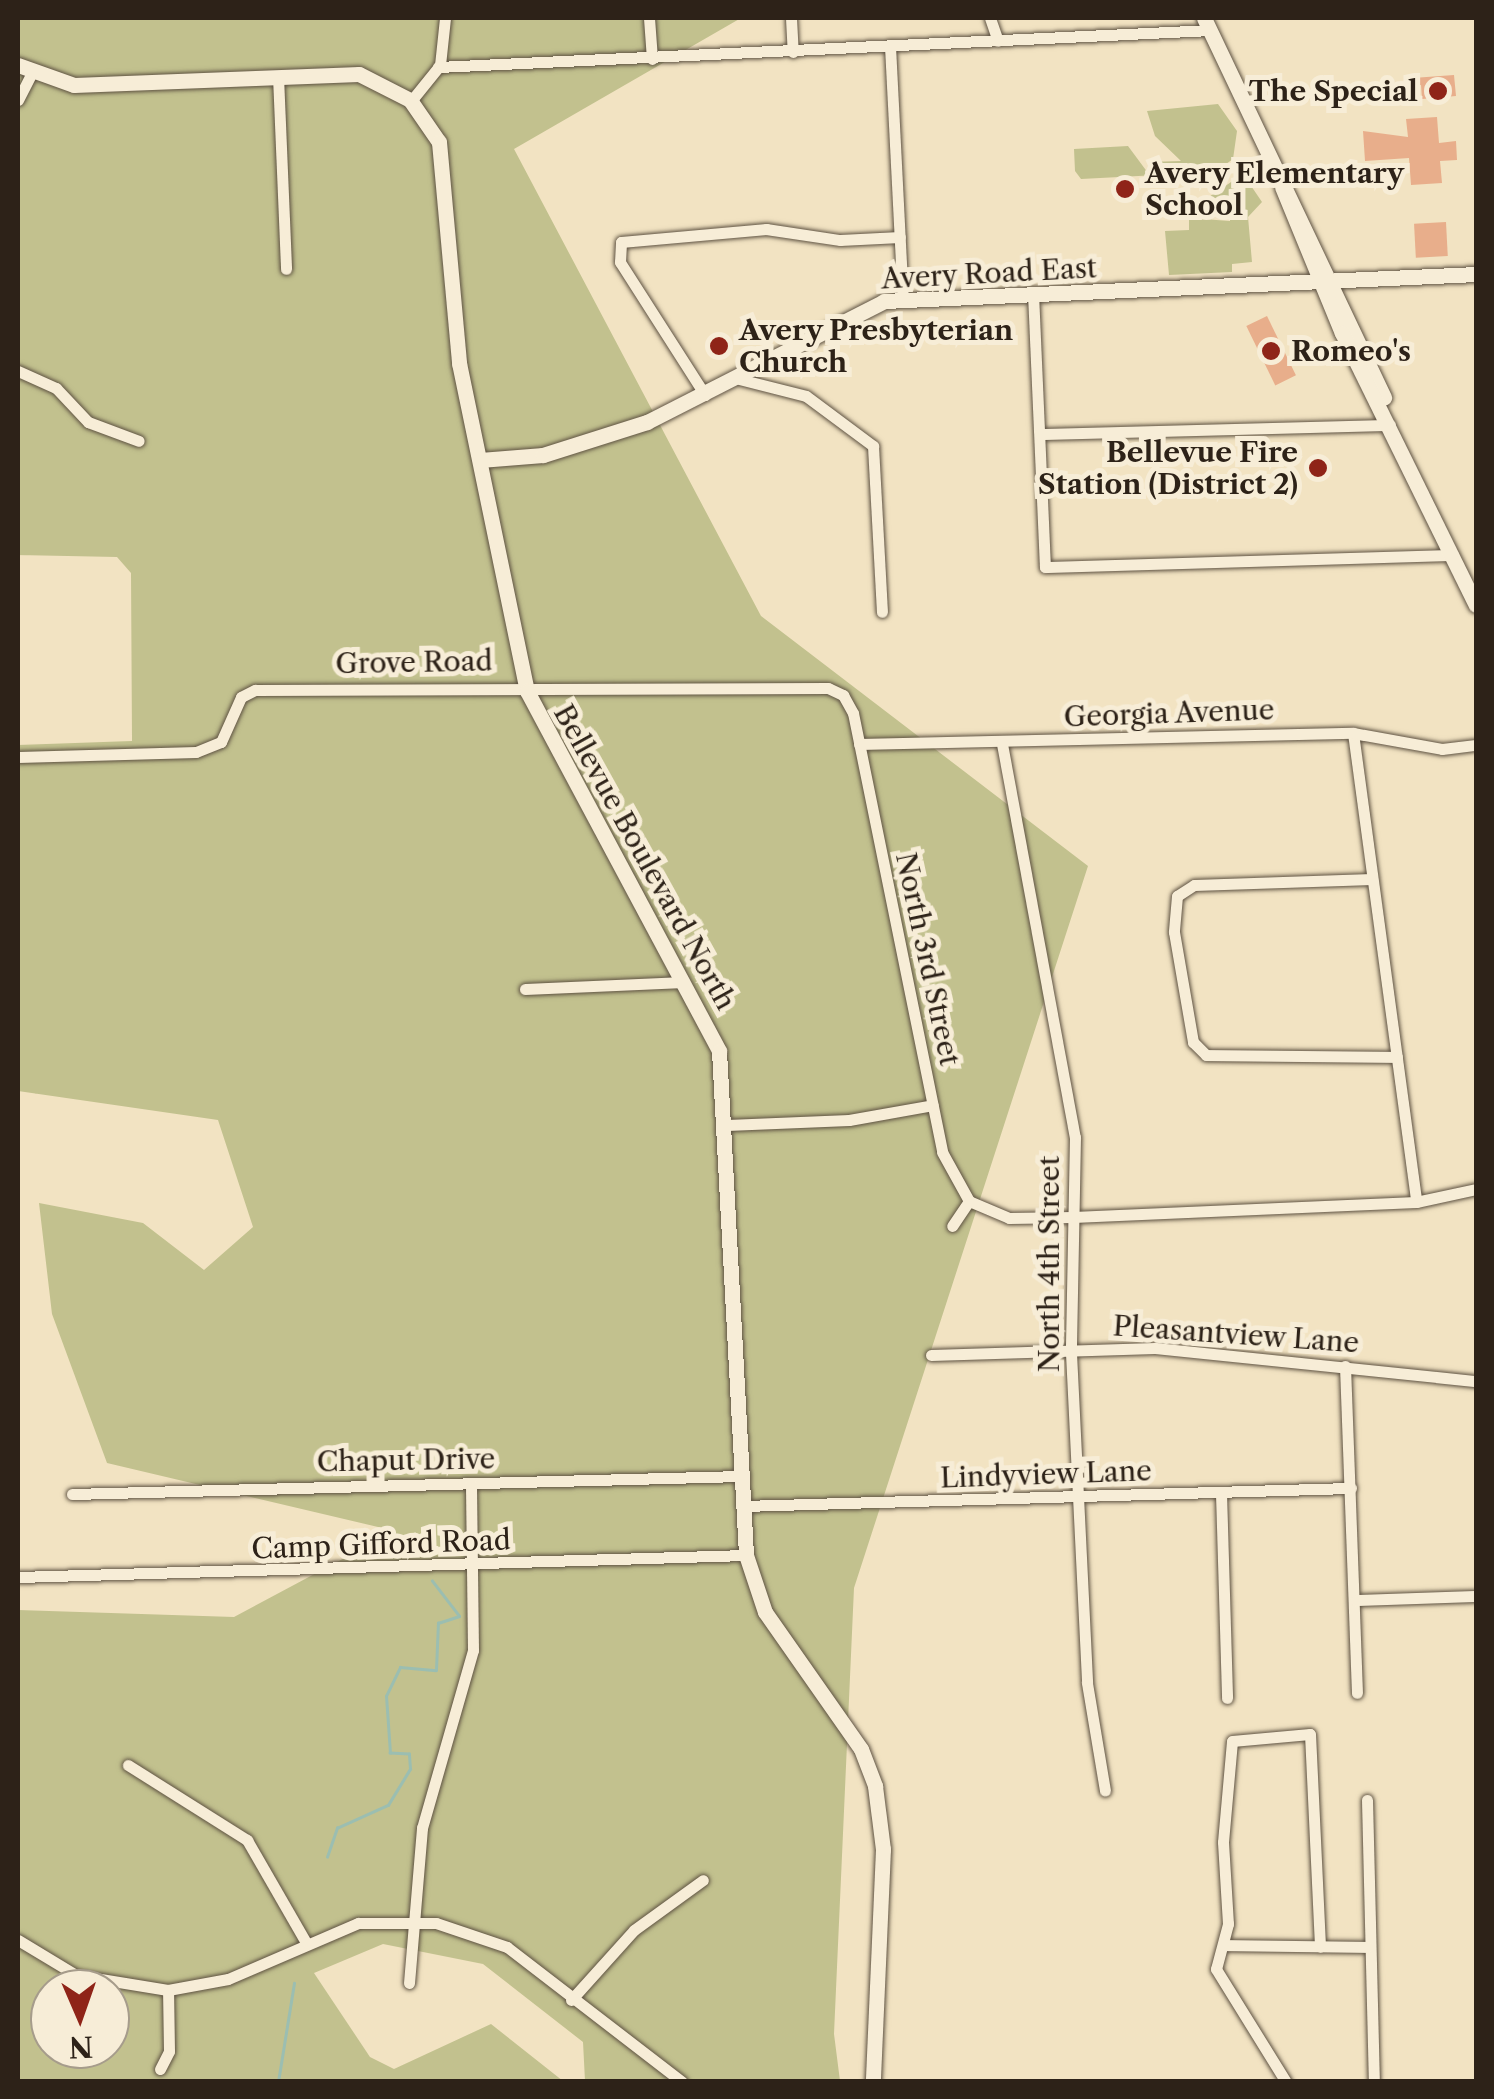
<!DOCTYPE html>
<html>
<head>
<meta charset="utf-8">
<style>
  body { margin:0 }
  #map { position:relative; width:1494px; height:2099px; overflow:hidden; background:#f2e3c2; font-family:"Libre Caslon Text",serif }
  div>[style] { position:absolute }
  .green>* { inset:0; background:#c2c18e }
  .stream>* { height:2.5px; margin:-1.25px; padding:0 1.25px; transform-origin:1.25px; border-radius:1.25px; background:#9bbeb1 }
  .building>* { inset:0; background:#e8ae8b; transform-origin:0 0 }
  .roads { filter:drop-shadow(0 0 2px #5e5242) drop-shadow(0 0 2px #5e5242) }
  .street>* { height:11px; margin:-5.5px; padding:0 5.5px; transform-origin:5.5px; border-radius:5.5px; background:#f7edd7 }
  .secondary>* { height:15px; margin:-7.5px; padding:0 7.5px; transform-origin:7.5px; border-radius:7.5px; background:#f7edd7 }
  .dots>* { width:28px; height:28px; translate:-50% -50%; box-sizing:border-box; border:5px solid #f7edd7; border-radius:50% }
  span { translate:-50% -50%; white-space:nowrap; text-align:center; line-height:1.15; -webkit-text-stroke:10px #f7edd7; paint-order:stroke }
  .poi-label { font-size:28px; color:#2d2218; font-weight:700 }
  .right { translate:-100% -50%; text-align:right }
  .left { translate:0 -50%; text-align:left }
  .street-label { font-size:28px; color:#2d2218 }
  .frame { position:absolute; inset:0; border:20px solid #2d2218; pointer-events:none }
  .north { position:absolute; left:30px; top:1969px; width:100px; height:100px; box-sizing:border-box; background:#f7edd7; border:2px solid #a69c8b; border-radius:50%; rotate:178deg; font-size:28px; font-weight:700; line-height:40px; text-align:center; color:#2d2218 }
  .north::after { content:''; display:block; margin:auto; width:35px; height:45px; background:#8f2418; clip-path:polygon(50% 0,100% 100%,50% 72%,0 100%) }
</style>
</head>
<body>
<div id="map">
  <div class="green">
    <i style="clip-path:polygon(evenodd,18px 18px,741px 18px,514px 149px,761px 616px,1088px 866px,854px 1588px,834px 2034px,840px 2081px,585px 2081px,583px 2042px,483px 1964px,383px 1944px,314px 1973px,370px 2057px,394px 2069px,491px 2024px,563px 2081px,18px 2081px,18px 1610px,234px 1617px,395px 1531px,107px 1463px,52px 1314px,39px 1203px,143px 1223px,204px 1270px,253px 1227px,218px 1120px,18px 1091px,18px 745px,132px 741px,131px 573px,117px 557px,18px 555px,18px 18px,50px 1989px,110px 1989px,110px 2049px,50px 2049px,50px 1989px)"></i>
    <i style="clip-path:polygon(1218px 104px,1237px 131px,1233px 159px,1215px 172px,1081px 179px,1075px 171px,1074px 149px,1128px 146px,1148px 173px,1149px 162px,1181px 161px,1155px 136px,1147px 111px)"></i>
    <i style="clip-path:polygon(1243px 174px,1262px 202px,1248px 217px,1252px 262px,1232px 264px,1232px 272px,1169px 275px,1165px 231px,1189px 230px,1189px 218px,1230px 221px,1230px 208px,1194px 207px)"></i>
  </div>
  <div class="stream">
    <i style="left:327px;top:1857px;width:31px;rotate:-71deg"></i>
    <i style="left:337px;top:1828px;width:56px;rotate:-24.3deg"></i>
    <i style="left:388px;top:1805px;width:42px;rotate:-58.6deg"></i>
    <i style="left:410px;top:1769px;width:15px;rotate:-94deg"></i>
    <i style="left:409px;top:1754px;width:19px;rotate:-177deg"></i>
    <i style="left:390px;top:1753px;width:57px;rotate:-94deg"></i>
    <i style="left:386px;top:1696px;width:32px;rotate:-64deg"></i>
    <i style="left:400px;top:1667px;width:36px;rotate:5deg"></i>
    <i style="left:436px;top:1670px;width:47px;rotate:-87.6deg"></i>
    <i style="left:438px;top:1623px;width:22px;rotate:-18deg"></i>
    <i style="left:459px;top:1616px;width:44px;rotate:-127.6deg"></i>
    <i style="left:278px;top:2082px;width:100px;rotate:-80.8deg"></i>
  </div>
  <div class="building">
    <i style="clip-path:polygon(1454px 75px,1456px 96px,1422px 99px,1421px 85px,1414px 86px,1413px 78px)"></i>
    <i style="clip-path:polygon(1437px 117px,1439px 143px,1456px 141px,1457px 160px,1440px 161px,1442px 183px,1411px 185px,1409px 158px,1365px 161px,1363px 131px,1408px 137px,1406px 119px)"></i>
    <i style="left:1446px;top:222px;width:34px;height:32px;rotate:87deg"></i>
    <i style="left:1267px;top:316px;width:66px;height:23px;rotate:64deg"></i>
  </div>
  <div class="roads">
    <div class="street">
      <i style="left:649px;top:18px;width:41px;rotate:85.8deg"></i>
      <i style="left:791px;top:18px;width:34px;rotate:87deg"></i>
      <i style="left:990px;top:18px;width:24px;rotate:71deg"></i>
      <i style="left:890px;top:46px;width:254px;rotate:87.1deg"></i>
      <i style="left:438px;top:67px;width:773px;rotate:-2.74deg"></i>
      <i style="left:278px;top:76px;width:193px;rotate:87.6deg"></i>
      <i style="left:18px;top:100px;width:30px;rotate:-63deg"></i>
      <i style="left:411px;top:101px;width:46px;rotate:-51.1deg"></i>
      <i style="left:440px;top:65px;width:47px;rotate:-83.9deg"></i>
      <i style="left:1033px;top:293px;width:274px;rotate:87.5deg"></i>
      <i style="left:1045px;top:567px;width:408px;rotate:-1.7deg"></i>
      <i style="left:18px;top:371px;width:42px;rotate:24.1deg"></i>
      <i style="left:56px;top:388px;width:47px;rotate:46.7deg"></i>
      <i style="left:88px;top:422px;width:54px;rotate:20.4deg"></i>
      <i style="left:735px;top:378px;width:73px;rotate:14.2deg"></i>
      <i style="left:806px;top:396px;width:84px;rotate:36.7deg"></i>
      <i style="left:873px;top:446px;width:166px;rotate:86.9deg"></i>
      <i style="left:705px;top:395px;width:158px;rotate:-122.6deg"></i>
      <i style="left:620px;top:262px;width:20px;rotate:-87deg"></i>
      <i style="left:621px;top:242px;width:146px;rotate:-5.1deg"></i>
      <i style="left:766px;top:229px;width:75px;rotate:8.5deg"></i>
      <i style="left:840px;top:240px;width:60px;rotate:-2.9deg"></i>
      <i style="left:1040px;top:434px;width:350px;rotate:-1.5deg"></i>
      <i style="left:1353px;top:733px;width:473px;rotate:82.3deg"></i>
      <i style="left:859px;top:744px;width:494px;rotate:-1.3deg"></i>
      <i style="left:1353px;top:733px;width:90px;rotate:10.2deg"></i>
      <i style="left:1442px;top:749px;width:34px;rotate:-7deg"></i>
      <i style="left:1002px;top:744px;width:400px;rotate:79.5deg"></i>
      <i style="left:1075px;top:1137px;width:216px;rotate:91.1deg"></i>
      <i style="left:1071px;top:1353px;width:330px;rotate:87.2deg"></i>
      <i style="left:1087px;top:1683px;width:109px;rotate:80.5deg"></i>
      <i style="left:18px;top:757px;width:178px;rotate:-1.6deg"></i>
      <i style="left:196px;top:752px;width:27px;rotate:-22deg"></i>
      <i style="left:221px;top:742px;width:49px;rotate:-66deg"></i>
      <i style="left:241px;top:697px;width:16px;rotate:-27deg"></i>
      <i style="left:255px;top:690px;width:573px;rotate:-0.2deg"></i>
      <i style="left:828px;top:688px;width:17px;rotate:25deg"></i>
      <i style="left:843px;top:695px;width:21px;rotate:61deg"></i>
      <i style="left:853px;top:713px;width:448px;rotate:78.5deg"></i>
      <i style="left:942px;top:1152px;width:56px;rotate:61.1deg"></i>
      <i style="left:969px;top:1201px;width:30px;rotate:124deg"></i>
      <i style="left:1372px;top:879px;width:178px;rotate:178.1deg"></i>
      <i style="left:1194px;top:885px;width:20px;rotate:147deg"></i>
      <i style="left:1177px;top:896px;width:36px;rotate:95deg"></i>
      <i style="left:1174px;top:932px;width:112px;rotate:80.2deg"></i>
      <i style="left:1193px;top:1042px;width:18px;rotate:45deg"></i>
      <i style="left:1206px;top:1055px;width:191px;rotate:0.6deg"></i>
      <i style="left:525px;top:989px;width:159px;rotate:-2.5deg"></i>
      <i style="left:727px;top:1125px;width:122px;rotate:-2.3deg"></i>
      <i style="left:849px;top:1120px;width:85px;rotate:-10.1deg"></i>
      <i style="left:969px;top:1201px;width:43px;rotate:23deg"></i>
      <i style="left:1009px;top:1218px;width:64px;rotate:-0.9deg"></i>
      <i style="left:1073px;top:1217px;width:343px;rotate:-2.5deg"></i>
      <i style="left:1416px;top:1202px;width:61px;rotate:-12.2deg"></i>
      <i style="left:931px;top:1355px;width:224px;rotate:-1.8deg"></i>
      <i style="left:1155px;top:1348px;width:323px;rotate:5.9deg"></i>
      <i style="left:1345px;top:1366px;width:327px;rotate:87.9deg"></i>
      <i style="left:1221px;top:1493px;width:205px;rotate:88.3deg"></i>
      <i style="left:72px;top:1494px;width:669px;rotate:-1.54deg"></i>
      <i style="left:743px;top:1506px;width:608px;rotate:-1.7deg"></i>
      <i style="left:18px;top:1577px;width:728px;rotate:-1.73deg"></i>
      <i style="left:1356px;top:1600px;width:120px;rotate:-1.9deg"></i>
      <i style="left:128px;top:1765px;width:141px;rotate:32.2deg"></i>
      <i style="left:247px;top:1840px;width:116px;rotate:60.1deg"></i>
      <i style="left:1367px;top:1800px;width:282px;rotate:88.6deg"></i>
      <i style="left:18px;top:1940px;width:68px;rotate:31.1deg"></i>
      <i style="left:76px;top:1975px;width:93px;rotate:9.3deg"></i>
      <i style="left:168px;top:1990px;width:61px;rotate:-10.4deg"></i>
      <i style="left:228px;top:1979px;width:142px;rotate:-23.3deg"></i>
      <i style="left:358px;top:1923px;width:78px"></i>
      <i style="left:436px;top:1923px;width:75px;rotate:18.7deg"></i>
      <i style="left:507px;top:1947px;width:221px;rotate:37.6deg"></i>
      <i style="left:1224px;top:1945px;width:143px;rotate:0.8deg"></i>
      <i style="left:409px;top:1983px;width:156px;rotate:-85.2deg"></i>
      <i style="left:422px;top:1828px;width:185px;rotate:-74deg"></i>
      <i style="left:473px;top:1650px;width:167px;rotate:-90.7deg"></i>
      <i style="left:571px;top:2000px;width:94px;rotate:-48deg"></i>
      <i style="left:634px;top:1930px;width:85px;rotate:-35.9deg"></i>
      <i style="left:160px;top:2069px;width:20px;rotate:-63deg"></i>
      <i style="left:169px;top:2051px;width:61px;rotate:-90.9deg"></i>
      <i style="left:1286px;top:2082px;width:133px;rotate:-121.8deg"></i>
      <i style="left:1216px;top:1969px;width:47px;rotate:-75.1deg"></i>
      <i style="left:1228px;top:1924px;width:82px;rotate:-93.5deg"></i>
      <i style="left:1223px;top:1842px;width:101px;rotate:-84.9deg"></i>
      <i style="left:1232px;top:1741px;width:78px;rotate:-5.1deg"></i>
      <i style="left:1310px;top:1734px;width:213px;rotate:87.3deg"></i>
    </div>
    <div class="secondary">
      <i style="left:1204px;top:18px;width:420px;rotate:64.6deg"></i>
      <i style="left:18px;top:65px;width:59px;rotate:19.7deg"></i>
      <i style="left:74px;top:85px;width:285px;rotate:-2.2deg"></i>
      <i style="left:359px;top:74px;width:57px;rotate:27deg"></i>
      <i style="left:410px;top:100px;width:51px;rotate:55.4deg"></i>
      <i style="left:439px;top:142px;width:222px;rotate:84.8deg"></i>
      <i style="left:459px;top:363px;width:335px;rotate:78.3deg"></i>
      <i style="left:527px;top:691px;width:408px;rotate:61.9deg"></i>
      <i style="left:719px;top:1051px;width:505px;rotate:86.93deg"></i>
      <i style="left:746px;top:1555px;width:60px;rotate:71.6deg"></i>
      <i style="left:765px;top:1612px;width:167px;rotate:55deg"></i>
      <i style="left:861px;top:1749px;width:40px;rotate:69deg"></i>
      <i style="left:875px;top:1786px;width:64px;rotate:82.8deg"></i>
      <i style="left:883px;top:1849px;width:233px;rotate:92.5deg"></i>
      <i style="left:1282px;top:187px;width:158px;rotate:67.7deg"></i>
      <i style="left:1342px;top:333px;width:303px;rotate:63.8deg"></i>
      <i style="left:480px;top:460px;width:63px;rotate:-4.5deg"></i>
      <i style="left:543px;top:455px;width:109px;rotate:-17.6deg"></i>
      <i style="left:647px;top:422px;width:266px;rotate:-27deg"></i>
      <i style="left:884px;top:301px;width:593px;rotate:-2.61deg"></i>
    </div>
  </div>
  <div class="dots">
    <i style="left:1438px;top:91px;background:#8f2418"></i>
    <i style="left:1125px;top:189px;background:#8f2418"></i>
    <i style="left:719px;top:346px;background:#8f2418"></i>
    <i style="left:1271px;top:351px;background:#8f2418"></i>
    <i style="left:1318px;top:468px;background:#8f2418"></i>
  </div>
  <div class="poi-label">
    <span class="right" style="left:1418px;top:91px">The Special</span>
    <span class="left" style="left:1145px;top:189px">Avery Elementary<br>School</span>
    <span class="left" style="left:739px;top:346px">Avery Presbyterian<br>Church</span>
    <span class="left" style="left:1291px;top:351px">Romeo's</span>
    <span class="right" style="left:1298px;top:468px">Bellevue Fire<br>Station (District 2)</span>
  </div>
  <div class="street-label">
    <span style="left:989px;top:273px;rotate:-3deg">Avery Road East</span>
    <span style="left:414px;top:662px;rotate:-1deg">Grove Road</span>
    <span style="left:1169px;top:713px;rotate:-2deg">Georgia Avenue</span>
    <span style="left:645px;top:857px;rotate:61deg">Bellevue Boulevard North</span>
    <span style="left:928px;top:959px;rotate:78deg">North 3rd Street</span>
    <span style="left:1049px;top:1264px;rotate:-90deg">North 4th Street</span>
    <span style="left:1236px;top:1334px;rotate:4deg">Pleasantview Lane</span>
    <span style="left:406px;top:1460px;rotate:-1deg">Chaput Drive</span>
    <span style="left:1046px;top:1474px;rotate:-2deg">Lindyview Lane</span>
    <span style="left:381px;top:1544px;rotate:-2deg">Camp Gifford Road</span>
  </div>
  <div class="frame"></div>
  <div class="north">N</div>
</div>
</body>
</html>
